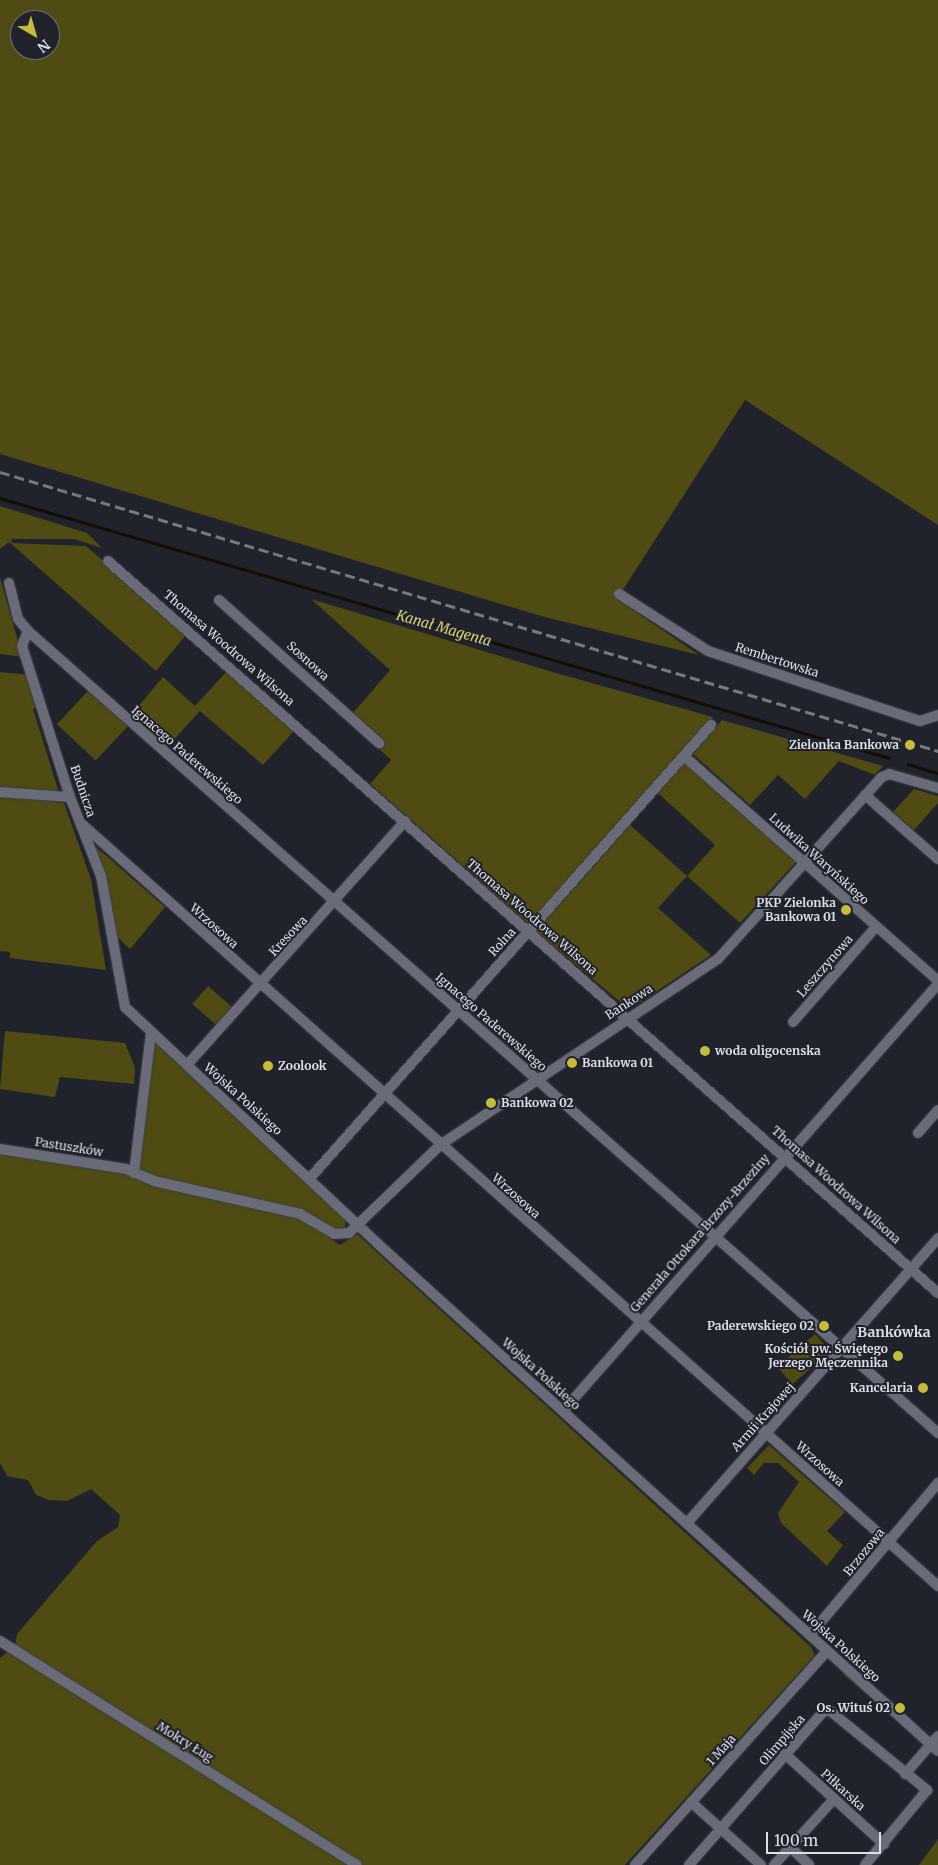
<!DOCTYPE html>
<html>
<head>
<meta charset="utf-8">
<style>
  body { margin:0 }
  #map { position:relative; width:938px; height:1865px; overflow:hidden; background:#20222c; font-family:Merriweather,serif }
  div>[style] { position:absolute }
  .green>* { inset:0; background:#4f4b12; transform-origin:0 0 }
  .stream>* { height:2.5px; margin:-1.25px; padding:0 1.25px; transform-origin:1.25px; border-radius:1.25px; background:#110f00 }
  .roads { filter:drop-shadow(0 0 1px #3d3f46) drop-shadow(0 0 1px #3d3f46) }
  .minor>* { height:10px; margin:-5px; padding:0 5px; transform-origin:5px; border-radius:5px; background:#696c78 }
  .rail>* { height:2.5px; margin-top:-1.25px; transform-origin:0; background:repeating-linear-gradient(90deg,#777981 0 10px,transparent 0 15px) }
  .dots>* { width:14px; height:14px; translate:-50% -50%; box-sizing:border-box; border:2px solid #20222c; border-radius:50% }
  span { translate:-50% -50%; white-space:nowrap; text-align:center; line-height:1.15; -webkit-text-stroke:4px #20222c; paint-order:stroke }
  .street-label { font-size:12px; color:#dddfe5 }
  .poi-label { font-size:12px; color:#dddfe5; font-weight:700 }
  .right { translate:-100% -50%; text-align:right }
  .left { translate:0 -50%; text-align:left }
  .water-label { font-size:14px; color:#d7d170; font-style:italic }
  .neighbourhood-label { font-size:14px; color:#dddfe5; font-weight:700 }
  .north { position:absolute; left:10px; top:10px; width:50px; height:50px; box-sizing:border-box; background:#20222c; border:1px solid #6c6e76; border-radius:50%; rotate:142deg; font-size:14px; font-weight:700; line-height:20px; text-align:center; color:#dddfe5 }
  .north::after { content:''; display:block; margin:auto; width:18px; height:22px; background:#c5bc3d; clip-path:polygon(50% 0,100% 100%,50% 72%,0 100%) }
  .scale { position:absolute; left:766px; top:1832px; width:115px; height:22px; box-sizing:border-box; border:2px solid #dddfe5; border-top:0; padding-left:6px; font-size:15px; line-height:18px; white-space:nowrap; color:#dddfe5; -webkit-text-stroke:4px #20222c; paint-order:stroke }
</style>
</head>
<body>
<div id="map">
  <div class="green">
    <i style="clip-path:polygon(evenodd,0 0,938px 0,938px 525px,745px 400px,617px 599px,699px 655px,541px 616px,0 454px,0 0,20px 20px,50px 20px,50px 50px,20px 50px,20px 20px)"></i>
    <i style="clip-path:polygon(0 506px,87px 533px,102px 548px,74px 539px,11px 539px,12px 543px,86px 546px,187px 634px,156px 671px,9px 542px,0 549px)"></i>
    <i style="clip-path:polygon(0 578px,14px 627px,23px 657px,0 654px)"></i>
    <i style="clip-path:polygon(311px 599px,556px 673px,713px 717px,529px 924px,370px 784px,391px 760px,377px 747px,383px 739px,353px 713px,390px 670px)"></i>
    <i style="clip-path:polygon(228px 670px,295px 730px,263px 765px,200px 711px,167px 747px,131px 715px,163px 677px,195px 706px)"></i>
    <i style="clip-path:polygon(0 672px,29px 675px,39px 706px,33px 709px,58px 789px,54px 795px,0 788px)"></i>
    <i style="left:89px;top:690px;width:53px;height:47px;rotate:43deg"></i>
    <i style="clip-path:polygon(722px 720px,883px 766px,875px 775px,839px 761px,805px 799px,778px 775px,750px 805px,693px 754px)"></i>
    <i style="clip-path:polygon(686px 761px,798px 860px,740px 923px,687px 876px,658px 908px,711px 955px,633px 1007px,625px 1006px,536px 931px,630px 825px,687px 876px,715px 845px,658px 793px)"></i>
    <i style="clip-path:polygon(914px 789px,938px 796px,938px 803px,914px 830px,893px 812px)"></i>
    <i style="clip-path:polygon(0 795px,64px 803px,91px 879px,106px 970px,10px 958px,10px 952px,0 951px)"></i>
    <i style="clip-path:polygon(95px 846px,165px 907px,130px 949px,116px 936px)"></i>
    <i style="left:208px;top:986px;width:33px;height:24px;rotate:41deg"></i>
    <i style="clip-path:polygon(5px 1031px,125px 1043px,135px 1067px,134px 1084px,60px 1077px,55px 1097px,0 1089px)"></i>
    <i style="clip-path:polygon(156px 1042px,346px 1219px,345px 1227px,327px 1236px,340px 1245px,357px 1234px,811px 1647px,815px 1655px,625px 1865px,0 1865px,0 1658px,15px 1646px,17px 1634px,97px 1541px,118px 1527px,120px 1515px,91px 1489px,67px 1501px,49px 1500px,36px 1495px,28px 1480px,7px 1476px,0 1463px,0 1153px,130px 1172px,148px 1047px)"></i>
    <i style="left:815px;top:1334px;width:23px;height:50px;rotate:49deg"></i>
    <i style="clip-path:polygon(769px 1445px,845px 1512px,827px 1531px,843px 1545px,827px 1566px,781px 1523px,778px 1513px,799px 1482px,778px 1463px,764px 1463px,754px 1475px,747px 1468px)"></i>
    <i style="clip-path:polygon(844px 1672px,919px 1739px,843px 1674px)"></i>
    <i style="clip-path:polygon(938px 1839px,938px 1865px,919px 1865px)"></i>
  </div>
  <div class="stream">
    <i style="left:0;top:498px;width:926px;rotate:16.3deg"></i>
    <i style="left:908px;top:764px;width:31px;rotate:17deg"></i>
  </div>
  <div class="roads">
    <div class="minor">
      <i style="left:108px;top:561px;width:1107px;rotate:41.41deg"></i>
      <i style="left:9px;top:583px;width:37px;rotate:76deg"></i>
      <i style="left:18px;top:619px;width:16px;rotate:50deg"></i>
      <i style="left:28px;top:631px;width:1213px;rotate:41.39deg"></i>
      <i style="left:619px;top:594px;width:106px;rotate:32.6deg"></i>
      <i style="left:708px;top:651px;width:223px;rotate:18.3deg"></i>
      <i style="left:920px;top:721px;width:19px;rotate:-18deg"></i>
      <i style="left:219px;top:600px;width:215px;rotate:41.8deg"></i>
      <i style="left:28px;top:631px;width:16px;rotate:112deg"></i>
      <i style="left:22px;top:646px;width:158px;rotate:72.4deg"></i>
      <i style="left:70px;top:797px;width:85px;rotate:68.6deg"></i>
      <i style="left:101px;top:876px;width:133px;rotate:79.6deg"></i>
      <i style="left:125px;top:1007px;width:347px;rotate:43.1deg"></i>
      <i style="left:378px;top:1244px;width:755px;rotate:42.16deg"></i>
      <i style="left:684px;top:756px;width:339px;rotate:41.5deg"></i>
      <i style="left:0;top:792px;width:70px;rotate:4.1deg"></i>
      <i style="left:865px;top:795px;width:97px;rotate:41.2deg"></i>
      <i style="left:83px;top:825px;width:1145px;rotate:41.67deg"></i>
      <i style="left:793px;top:1022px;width:126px;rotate:-48.9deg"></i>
      <i style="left:187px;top:1065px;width:327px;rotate:-48.2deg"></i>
      <i style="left:918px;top:1133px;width:30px;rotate:-49deg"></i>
      <i style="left:0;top:1149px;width:128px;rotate:9deg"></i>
      <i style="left:126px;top:1169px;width:30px;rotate:23deg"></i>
      <i style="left:154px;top:1181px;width:150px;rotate:12.7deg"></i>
      <i style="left:300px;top:1214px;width:39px;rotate:30deg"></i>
      <i style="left:334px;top:1234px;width:15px;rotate:-4deg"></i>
      <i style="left:349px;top:1233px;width:127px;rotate:-44deg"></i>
      <i style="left:440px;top:1145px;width:334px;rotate:-33.8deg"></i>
      <i style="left:718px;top:959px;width:245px;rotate:-48deg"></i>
      <i style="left:882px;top:777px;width:8px;rotate:-23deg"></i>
      <i style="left:889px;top:774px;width:51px;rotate:15.9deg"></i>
      <i style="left:134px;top:1173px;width:142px;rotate:-83.1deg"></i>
      <i style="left:311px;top:1177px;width:604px;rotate:-48.49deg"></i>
      <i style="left:563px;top:1411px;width:568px;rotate:-48.71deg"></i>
      <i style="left:687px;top:1523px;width:380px;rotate:-48.6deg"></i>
      <i style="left:810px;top:1635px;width:199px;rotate:-49.9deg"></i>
      <i style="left:0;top:1641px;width:421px;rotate:32.1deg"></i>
      <i style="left:785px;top:1754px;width:134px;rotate:42.3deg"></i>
      <i style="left:905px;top:1774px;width:50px;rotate:-49deg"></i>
      <i style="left:691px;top:1802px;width:94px;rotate:42deg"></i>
      <i style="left:790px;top:1847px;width:26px;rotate:43deg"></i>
      <i style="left:635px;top:1865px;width:288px;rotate:-48.1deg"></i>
      <i style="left:689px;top:1865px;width:203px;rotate:-48.8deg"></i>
      <i style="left:823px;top:1712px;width:6px;rotate:-18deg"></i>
      <i style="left:829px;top:1710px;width:127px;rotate:39.2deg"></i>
      <i style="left:927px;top:1790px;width:97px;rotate:129.6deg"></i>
      <i style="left:774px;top:1865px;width:89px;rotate:-47.7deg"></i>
    </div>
  </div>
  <div class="rail">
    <i style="left:0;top:472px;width:979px;rotate:16.56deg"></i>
  </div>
  <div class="dots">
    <i style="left:910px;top:745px;background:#c5bc3d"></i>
    <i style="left:846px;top:910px;background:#c5bc3d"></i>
    <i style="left:705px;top:1051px;background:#c5bc3d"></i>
    <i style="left:572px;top:1063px;background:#c5bc3d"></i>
    <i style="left:268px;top:1066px;background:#c5bc3d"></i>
    <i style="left:491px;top:1103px;background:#c5bc3d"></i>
    <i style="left:824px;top:1326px;background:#c5bc3d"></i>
    <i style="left:898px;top:1356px;background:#c5bc3d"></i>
    <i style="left:923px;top:1388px;background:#c5bc3d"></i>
    <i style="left:900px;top:1708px;background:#c5bc3d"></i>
  </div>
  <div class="street-label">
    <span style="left:229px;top:648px;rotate:41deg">Thomasa Woodrowa Wilsona</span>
    <span style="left:777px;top:660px;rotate:18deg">Rembertowska</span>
    <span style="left:308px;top:661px;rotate:42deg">Sosnowa</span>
    <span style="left:187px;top:755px;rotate:41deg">Ignacego Paderewskiego</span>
    <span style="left:83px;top:791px;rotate:71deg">Budnicza</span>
    <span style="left:819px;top:859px;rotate:42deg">Ludwika Waryńskiego</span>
    <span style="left:532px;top:917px;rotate:41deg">Thomasa Woodrowa Wilsona</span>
    <span style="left:214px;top:926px;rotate:42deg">Wrzosowa</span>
    <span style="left:288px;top:936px;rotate:-47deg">Kresowa</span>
    <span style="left:502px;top:942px;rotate:-48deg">Rolna</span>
    <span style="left:825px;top:966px;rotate:-49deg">Leszczynowa</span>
    <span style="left:629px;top:1002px;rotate:-33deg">Bankowa</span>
    <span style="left:491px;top:1022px;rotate:41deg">Ignacego Paderewskiego</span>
    <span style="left:243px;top:1099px;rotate:42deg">Wojska Polskiego</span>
    <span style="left:69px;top:1147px;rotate:9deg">Pastuszków</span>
    <span style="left:836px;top:1185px;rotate:42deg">Thomasa Woodrowa Wilsona</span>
    <span style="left:516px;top:1196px;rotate:42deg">Wrzosowa</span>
    <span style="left:700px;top:1233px;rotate:-49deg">Generała Ottokara Brzozy-Brzeziny</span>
    <span style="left:541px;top:1374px;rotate:42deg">Wojska Polskiego</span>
    <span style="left:763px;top:1417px;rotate:-48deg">Armii Krajowej</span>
    <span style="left:820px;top:1464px;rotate:42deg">Wrzosowa</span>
    <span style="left:864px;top:1552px;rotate:-51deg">Brzozowa</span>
    <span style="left:841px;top:1646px;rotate:42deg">Wojska Polskiego</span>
    <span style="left:782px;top:1740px;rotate:-49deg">Olimpijska</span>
    <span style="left:185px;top:1742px;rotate:32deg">Mokry Ług</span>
    <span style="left:721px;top:1750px;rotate:-48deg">1 Maja</span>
    <span style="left:843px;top:1790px;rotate:42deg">Piłkarska</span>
  </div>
  <div class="poi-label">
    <span class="right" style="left:899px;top:745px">Zielonka Bankowa</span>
    <span class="right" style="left:836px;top:910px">PKP Zielonka<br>Bankowa 01</span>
    <span class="left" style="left:715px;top:1051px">woda oligocenska</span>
    <span class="left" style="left:582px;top:1063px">Bankowa 01</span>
    <span class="left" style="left:278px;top:1066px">Zoolook</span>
    <span class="left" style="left:501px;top:1103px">Bankowa 02</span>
    <span class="right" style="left:814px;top:1326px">Paderewskiego 02</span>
    <span class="right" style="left:888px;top:1356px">Kościół pw. Świętego<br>Jerzego Męczennika</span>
    <span class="right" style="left:913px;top:1388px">Kancelaria</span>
    <span class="right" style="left:890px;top:1708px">Os. Wituś 02</span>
  </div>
  <div class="water-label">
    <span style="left:444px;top:628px;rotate:16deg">Kanał Magenta</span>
  </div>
  <div class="neighbourhood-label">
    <span style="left:894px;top:1332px">Bankówka</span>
  </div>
  <div class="north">N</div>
  <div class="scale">100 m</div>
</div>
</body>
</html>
